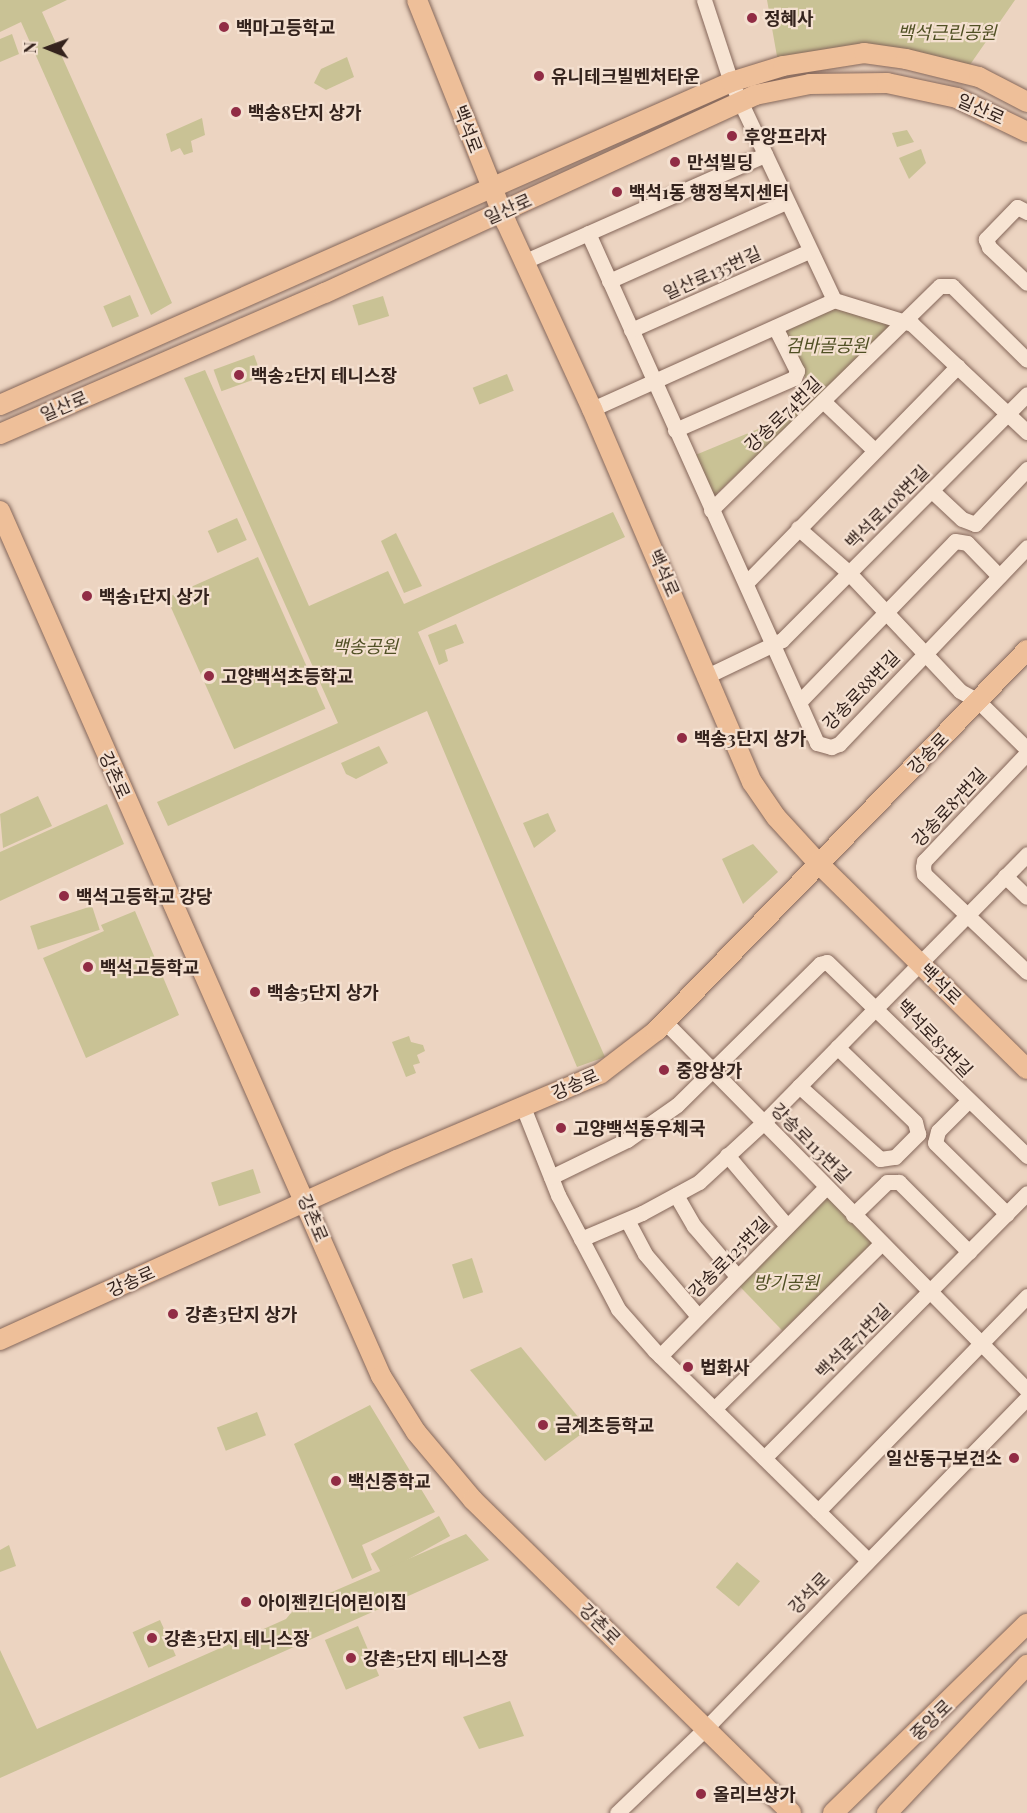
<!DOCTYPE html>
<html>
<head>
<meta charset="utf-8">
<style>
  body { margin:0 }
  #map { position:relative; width:1027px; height:1813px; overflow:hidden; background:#ecd4c1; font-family:"Playfair Display","Noto Sans KR",serif }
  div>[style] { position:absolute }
  .green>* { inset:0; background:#c9c295; transform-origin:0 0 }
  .roads { filter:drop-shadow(0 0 2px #846659) drop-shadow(0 0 2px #846659) }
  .minor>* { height:15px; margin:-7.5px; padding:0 7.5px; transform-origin:7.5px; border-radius:7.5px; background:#f7e4d3 }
  .major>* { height:20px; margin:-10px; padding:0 10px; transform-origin:10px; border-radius:10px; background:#eebf99 }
  .dots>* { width:16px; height:16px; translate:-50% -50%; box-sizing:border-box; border:3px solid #f4e0d0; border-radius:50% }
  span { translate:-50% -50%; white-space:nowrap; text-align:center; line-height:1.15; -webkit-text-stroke:4.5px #f4e0d0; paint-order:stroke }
  .poi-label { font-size:18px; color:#34231d; font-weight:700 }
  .left { translate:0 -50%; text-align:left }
  .right { translate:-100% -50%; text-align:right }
  .park-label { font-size:18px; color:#505024; font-style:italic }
  .street-label { font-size:18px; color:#34231d }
  .north { position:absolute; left:18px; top:18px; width:60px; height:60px; -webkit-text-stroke:4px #f4e0d0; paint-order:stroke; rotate:271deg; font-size:16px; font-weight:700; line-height:24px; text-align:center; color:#34231d }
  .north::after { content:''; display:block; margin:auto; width:21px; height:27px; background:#34231d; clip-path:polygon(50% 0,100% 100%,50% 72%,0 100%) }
</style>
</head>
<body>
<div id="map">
  <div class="green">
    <i style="clip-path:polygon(0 0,67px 0,42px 12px,172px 303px,151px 315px,21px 22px,0 32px)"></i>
    <i style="clip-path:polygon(767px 0,1015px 0,967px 69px,857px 51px,778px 62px)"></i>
    <i style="clip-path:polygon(12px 34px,19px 54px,0 62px,0 39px)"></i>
    <i style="clip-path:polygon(347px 57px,354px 77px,326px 90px,314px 83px,321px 69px)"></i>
    <i style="clip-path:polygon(202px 118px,205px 135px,191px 141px,193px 152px,184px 155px,180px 148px,171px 152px,166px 134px)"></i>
    <i style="clip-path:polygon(907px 130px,914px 142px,897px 147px,892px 133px)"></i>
    <i style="clip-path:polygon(921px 149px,926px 163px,909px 179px,899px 158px)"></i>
    <i style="left:130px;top:295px;width:23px;height:29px;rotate:67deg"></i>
    <i style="left:383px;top:296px;width:21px;height:32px;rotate:73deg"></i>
    <i style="clip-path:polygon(835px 309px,896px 323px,713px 497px,693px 456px,763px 427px,815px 398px,783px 330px)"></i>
    <i style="left:254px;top:355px;width:23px;height:43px;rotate:70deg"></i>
    <i style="clip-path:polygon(205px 370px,309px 606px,388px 571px,404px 604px,613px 512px,625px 537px,418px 632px,605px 1057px,577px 1067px,427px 711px,168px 826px,157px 802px,338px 723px,184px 378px)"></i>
    <i style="left:507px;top:374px;width:18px;height:37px;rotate:68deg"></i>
    <i style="left:237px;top:518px;width:24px;height:32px;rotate:66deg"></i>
    <i style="clip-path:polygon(396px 533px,422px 586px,404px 593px,381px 541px)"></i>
    <i style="left:258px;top:557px;width:166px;height:100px;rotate:66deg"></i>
    <i style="clip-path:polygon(456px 624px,464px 643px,445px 650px,448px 661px,439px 665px,428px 635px)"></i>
    <i style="clip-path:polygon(379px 746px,388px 763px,356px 779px,346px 774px,341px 763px)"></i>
    <i style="clip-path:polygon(38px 796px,52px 826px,3px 848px,0 814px)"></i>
    <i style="clip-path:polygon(107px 804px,124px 844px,0 901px,0 852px)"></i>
    <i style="clip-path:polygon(548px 813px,556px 831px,534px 848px,523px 823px)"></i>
    <i style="clip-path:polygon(753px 844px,778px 872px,743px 904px,722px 859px)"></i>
    <i style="left:92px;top:906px;width:25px;height:65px;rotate:72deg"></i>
    <i style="clip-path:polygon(135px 911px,179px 1015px,86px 1058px,43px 958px,104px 931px,101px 925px)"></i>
    <i style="clip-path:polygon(409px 1036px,411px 1042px,423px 1045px,425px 1051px,417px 1055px,420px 1063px,413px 1065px,416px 1073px,406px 1077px,392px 1042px)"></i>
    <i style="left:253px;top:1169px;width:25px;height:44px;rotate:72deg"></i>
    <i style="left:828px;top:1195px;width:66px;height:127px;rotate:46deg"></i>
    <i style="left:472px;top:1258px;width:36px;height:21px;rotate:72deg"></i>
    <i style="clip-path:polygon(521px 1347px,588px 1429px,545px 1461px,470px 1370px)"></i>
    <i style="clip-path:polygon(370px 1405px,435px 1512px,362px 1545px,372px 1570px,352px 1579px,294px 1444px)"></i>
    <i style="left:257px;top:1412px;width:25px;height:43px;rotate:69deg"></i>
    <i style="left:439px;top:1516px;width:23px;height:78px;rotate:61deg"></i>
    <i style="clip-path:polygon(466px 1534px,489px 1560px,0 1778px,0 1650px,37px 1729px,286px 1619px,295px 1608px)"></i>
    <i style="clip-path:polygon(9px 1545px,16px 1566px,0 1572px,0 1550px)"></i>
    <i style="left:737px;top:1562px;width:30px;height:33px;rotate:40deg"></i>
    <i style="left:160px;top:1620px;width:39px;height:30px;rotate:66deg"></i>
    <i style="left:358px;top:1626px;width:54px;height:36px;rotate:67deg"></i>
    <i style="clip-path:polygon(510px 1701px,524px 1736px,479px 1749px,463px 1717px)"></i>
  </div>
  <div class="roads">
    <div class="minor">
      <i style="left:704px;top:0;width:86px;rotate:71.8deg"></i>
      <i style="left:731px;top:82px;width:241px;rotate:64.7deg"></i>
      <i style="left:1027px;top:212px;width:11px;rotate:-153deg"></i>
      <i style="left:1017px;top:207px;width:45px;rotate:134.1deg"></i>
      <i style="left:986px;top:239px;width:9px;rotate:69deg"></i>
      <i style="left:989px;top:247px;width:52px;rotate:43.5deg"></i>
      <i style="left:588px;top:233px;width:559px;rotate:65.82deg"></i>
      <i style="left:817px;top:743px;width:15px;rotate:16deg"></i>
      <i style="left:831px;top:747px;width:9px;rotate:-21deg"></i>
      <i style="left:839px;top:744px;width:272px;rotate:-46.3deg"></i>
      <i style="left:523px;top:262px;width:265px;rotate:-23.9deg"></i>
      <i style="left:609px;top:281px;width:194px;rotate:-24.1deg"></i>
      <i style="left:631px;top:330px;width:195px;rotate:-23.9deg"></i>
      <i style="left:823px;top:401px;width:69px;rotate:43.8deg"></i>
      <i style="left:592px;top:409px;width:265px;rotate:-24.2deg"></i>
      <i style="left:834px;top:300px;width:82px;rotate:17.1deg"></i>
      <i style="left:912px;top:324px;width:158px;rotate:43.2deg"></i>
      <i style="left:675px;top:430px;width:130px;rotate:-23.6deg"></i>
      <i style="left:794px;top:378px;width:8px;rotate:-67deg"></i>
      <i style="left:797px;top:371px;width:49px;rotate:-116.6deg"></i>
      <i style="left:931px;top:490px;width:42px;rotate:43.1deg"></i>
      <i style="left:962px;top:519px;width:14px;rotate:21deg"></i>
      <i style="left:975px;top:524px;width:76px;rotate:-46.6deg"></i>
      <i style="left:711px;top:510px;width:320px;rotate:-44.4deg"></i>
      <i style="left:940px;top:286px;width:12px"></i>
      <i style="left:952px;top:286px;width:105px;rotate:44.6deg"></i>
      <i style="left:798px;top:528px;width:67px;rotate:41.3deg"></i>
      <i style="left:848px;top:572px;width:163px;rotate:46.7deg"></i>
      <i style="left:960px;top:691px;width:21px;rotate:29deg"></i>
      <i style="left:978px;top:701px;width:69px;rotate:44.4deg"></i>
      <i style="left:746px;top:583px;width:303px;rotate:-45.7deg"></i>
      <i style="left:709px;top:675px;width:81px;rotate:-25.6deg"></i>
      <i style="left:782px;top:640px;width:347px;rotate:-45.1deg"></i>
      <i style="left:801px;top:700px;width:221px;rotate:-45.9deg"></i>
      <i style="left:955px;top:541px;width:12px;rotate:9deg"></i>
      <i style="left:967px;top:543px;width:46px;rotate:45.9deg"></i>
      <i style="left:1027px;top:753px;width:149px;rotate:133.6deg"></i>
      <i style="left:924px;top:861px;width:6px;rotate:99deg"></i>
      <i style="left:923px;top:867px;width:7px;rotate:82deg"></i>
      <i style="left:924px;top:874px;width:142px;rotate:43.6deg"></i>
      <i style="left:1005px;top:876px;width:30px;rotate:44deg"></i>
      <i style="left:665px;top:1022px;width:516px;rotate:45.47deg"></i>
      <i style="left:799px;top:1086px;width:109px;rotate:42deg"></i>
      <i style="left:880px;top:1159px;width:15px;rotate:-8deg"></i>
      <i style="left:895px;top:1157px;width:33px;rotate:-45deg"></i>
      <i style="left:918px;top:1134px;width:12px;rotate:-104deg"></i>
      <i style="left:915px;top:1122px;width:108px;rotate:-136.1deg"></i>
      <i style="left:968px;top:1101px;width:42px;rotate:135deg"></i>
      <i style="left:938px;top:1131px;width:12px;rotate:104deg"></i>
      <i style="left:935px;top:1143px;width:101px;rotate:44.6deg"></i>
      <i style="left:523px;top:1107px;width:95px;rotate:68.3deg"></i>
      <i style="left:558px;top:1195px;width:129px;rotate:62.2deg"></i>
      <i style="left:618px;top:1309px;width:56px;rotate:48.6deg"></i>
      <i style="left:655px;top:1351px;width:298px;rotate:44.5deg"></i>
      <i style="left:727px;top:1155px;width:93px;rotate:49.8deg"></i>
      <i style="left:551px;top:1177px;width:85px;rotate:-26deg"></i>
      <i style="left:627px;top:1140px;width:61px;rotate:-35deg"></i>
      <i style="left:677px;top:1105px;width:201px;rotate:-44.6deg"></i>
      <i style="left:820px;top:964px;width:7px;rotate:-16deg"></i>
      <i style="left:827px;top:962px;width:279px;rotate:44.1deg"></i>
      <i style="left:676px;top:1195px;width:36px;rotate:60deg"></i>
      <i style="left:694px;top:1226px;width:66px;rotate:49.3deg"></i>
      <i style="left:853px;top:1215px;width:47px;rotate:-44.1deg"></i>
      <i style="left:887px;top:1182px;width:12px"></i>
      <i style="left:899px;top:1182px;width:99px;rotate:45deg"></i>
      <i style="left:627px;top:1220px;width:38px;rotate:62deg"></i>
      <i style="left:645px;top:1254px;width:82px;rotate:49.5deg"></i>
      <i style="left:581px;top:1239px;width:66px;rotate:-23.1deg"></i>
      <i style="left:642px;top:1213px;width:65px;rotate:-28.5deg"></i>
      <i style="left:699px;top:1182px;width:87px;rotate:-42.7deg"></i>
      <i style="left:763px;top:1123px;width:377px;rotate:-45.5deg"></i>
      <i style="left:660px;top:1356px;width:237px;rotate:-45.5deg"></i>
      <i style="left:714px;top:1409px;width:236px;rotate:-44.7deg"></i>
      <i style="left:764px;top:1458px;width:373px;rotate:-45.2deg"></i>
      <i style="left:818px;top:1511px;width:300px;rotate:-45.8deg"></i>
      <i style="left:617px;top:1813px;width:122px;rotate:-43.7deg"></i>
      <i style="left:705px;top:1729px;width:462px;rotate:-45.8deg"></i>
    </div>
    <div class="major">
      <i style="left:417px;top:0;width:239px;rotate:68.2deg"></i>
      <i style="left:506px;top:222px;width:206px;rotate:65.3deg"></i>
      <i style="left:592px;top:409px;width:406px;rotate:66.8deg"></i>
      <i style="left:752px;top:782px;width:42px;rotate:55.6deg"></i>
      <i style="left:776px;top:817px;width:64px;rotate:47.5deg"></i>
      <i style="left:819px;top:864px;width:292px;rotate:44.6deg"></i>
      <i style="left:0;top:405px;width:799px;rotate:-23.84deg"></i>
      <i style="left:731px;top:82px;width:54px;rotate:-17.1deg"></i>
      <i style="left:783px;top:66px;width:82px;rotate:-9.1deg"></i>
      <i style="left:864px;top:53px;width:42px;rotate:8.1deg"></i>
      <i style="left:906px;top:59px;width:75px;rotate:13.9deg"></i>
      <i style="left:979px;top:77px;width:54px;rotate:27.5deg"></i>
      <i style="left:0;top:434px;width:354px;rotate:-23.5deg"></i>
      <i style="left:325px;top:293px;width:473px;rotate:-24.7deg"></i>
      <i style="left:755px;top:95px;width:56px;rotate:-11.3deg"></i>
      <i style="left:810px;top:84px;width:77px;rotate:-0.7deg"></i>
      <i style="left:887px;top:83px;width:72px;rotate:12.1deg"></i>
      <i style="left:957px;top:98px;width:78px;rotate:25.9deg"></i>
      <i style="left:0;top:511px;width:945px;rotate:66.23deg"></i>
      <i style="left:381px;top:1376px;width:66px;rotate:58deg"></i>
      <i style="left:416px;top:1432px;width:89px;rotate:50deg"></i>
      <i style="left:473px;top:1500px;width:446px;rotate:44.5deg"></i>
      <i style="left:0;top:1340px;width:436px;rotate:-24.4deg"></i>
      <i style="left:397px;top:1160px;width:220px;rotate:-23deg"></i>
      <i style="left:600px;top:1074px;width:71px;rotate:-37.5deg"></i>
      <i style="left:656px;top:1031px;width:532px;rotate:-45.76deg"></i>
      <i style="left:833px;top:1813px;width:271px;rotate:-44.3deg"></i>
      <i style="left:887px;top:1813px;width:204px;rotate:-46.6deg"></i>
    </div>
  </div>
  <div class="dots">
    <i style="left:752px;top:18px;background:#912c45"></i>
    <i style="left:224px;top:27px;background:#912c45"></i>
    <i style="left:539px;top:76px;background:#912c45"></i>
    <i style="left:236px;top:112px;background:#912c45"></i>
    <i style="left:732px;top:136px;background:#912c45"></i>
    <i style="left:675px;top:162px;background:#912c45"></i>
    <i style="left:617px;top:192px;background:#912c45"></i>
    <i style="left:239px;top:375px;background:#912c45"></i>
    <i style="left:87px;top:596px;background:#912c45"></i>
    <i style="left:209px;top:676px;background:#912c45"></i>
    <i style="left:682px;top:738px;background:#912c45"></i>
    <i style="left:64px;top:896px;background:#912c45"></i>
    <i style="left:88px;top:967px;background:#912c45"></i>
    <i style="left:255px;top:992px;background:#912c45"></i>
    <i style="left:664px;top:1070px;background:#912c45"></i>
    <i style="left:561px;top:1128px;background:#912c45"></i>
    <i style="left:173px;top:1314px;background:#912c45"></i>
    <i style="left:688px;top:1367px;background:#912c45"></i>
    <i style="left:543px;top:1425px;background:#912c45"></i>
    <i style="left:1014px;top:1458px;background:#912c45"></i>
    <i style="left:336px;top:1481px;background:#912c45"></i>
    <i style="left:246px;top:1602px;background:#912c45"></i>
    <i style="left:152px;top:1638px;background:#912c45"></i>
    <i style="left:351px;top:1658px;background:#912c45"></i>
    <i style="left:701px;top:1794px;background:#912c45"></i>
  </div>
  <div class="poi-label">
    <span class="left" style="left:764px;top:18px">정혜사</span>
    <span class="left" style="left:236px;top:27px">백마고등학교</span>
    <span class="left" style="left:551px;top:76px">유니테크빌벤처타운</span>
    <span class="left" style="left:248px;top:112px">백송8단지 상가</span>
    <span class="left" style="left:744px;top:136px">후앙프라자</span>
    <span class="left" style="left:687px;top:162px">만석빌딩</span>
    <span class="left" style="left:629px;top:192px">백석1동 행정복지센터</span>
    <span class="left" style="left:251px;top:375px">백송2단지 테니스장</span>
    <span class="left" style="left:99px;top:596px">백송1단지 상가</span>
    <span class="left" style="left:221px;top:676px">고양백석초등학교</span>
    <span class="left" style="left:694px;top:738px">백송3단지 상가</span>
    <span class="left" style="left:76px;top:896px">백석고등학교 강당</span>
    <span class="left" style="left:100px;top:967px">백석고등학교</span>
    <span class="left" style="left:267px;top:992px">백송5단지 상가</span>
    <span class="left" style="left:676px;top:1070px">중앙상가</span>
    <span class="left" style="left:573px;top:1128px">고양백석동우체국</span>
    <span class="left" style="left:185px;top:1314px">강촌3단지 상가</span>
    <span class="left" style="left:700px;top:1367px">법화사</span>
    <span class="left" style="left:555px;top:1425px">금계초등학교</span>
    <span class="right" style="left:1002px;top:1458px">일산동구보건소</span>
    <span class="left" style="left:348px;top:1481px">백신중학교</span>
    <span class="left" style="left:258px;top:1602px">아이젠킨더어린이집</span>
    <span class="left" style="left:164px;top:1638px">강촌3단지 테니스장</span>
    <span class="left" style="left:363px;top:1658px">강촌5단지 테니스장</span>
    <span class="left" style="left:713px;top:1794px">올리브상가</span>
  </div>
  <div class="park-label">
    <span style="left:947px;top:32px">백석근린공원</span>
    <span style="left:827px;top:345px">검바골공원</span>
    <span style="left:365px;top:646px">백송공원</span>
    <span style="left:786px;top:1282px">방기공원</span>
  </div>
  <div class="street-label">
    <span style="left:981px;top:109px;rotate:24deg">일산로</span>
    <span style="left:468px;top:129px;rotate:69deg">백석로</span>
    <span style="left:508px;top:209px;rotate:-24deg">일산로</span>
    <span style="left:712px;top:273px;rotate:-24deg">일산로135번길</span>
    <span style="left:64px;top:406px;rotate:-23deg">일산로</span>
    <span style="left:783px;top:414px;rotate:-44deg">강송로74번길</span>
    <span style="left:887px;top:507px;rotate:-45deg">백석로108번길</span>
    <span style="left:664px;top:573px;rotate:66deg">백석로</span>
    <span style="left:861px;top:690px;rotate:-46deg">강송로88번길</span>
    <span style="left:928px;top:753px;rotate:-46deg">강송로</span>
    <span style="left:115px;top:775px;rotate:66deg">강촌로</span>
    <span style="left:949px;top:807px;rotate:-47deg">강송로87번길</span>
    <span style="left:941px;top:984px;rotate:44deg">백석로</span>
    <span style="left:935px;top:1038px;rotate:46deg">백석로85번길</span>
    <span style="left:575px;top:1084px;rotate:-24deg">강송로</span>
    <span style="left:811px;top:1143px;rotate:45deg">강송로113번길</span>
    <span style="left:313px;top:1218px;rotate:67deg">강촌로</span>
    <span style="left:729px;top:1257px;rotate:-45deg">강송로125번길</span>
    <span style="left:131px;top:1281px;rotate:-24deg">강송로</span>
    <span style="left:853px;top:1341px;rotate:-45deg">백석로71번길</span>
    <span style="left:809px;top:1593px;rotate:-46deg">강석로</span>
    <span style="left:600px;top:1624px;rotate:45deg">강촌로</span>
    <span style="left:931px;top:1720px;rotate:-44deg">중앙로</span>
  </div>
  <div class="north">N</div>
</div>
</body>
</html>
